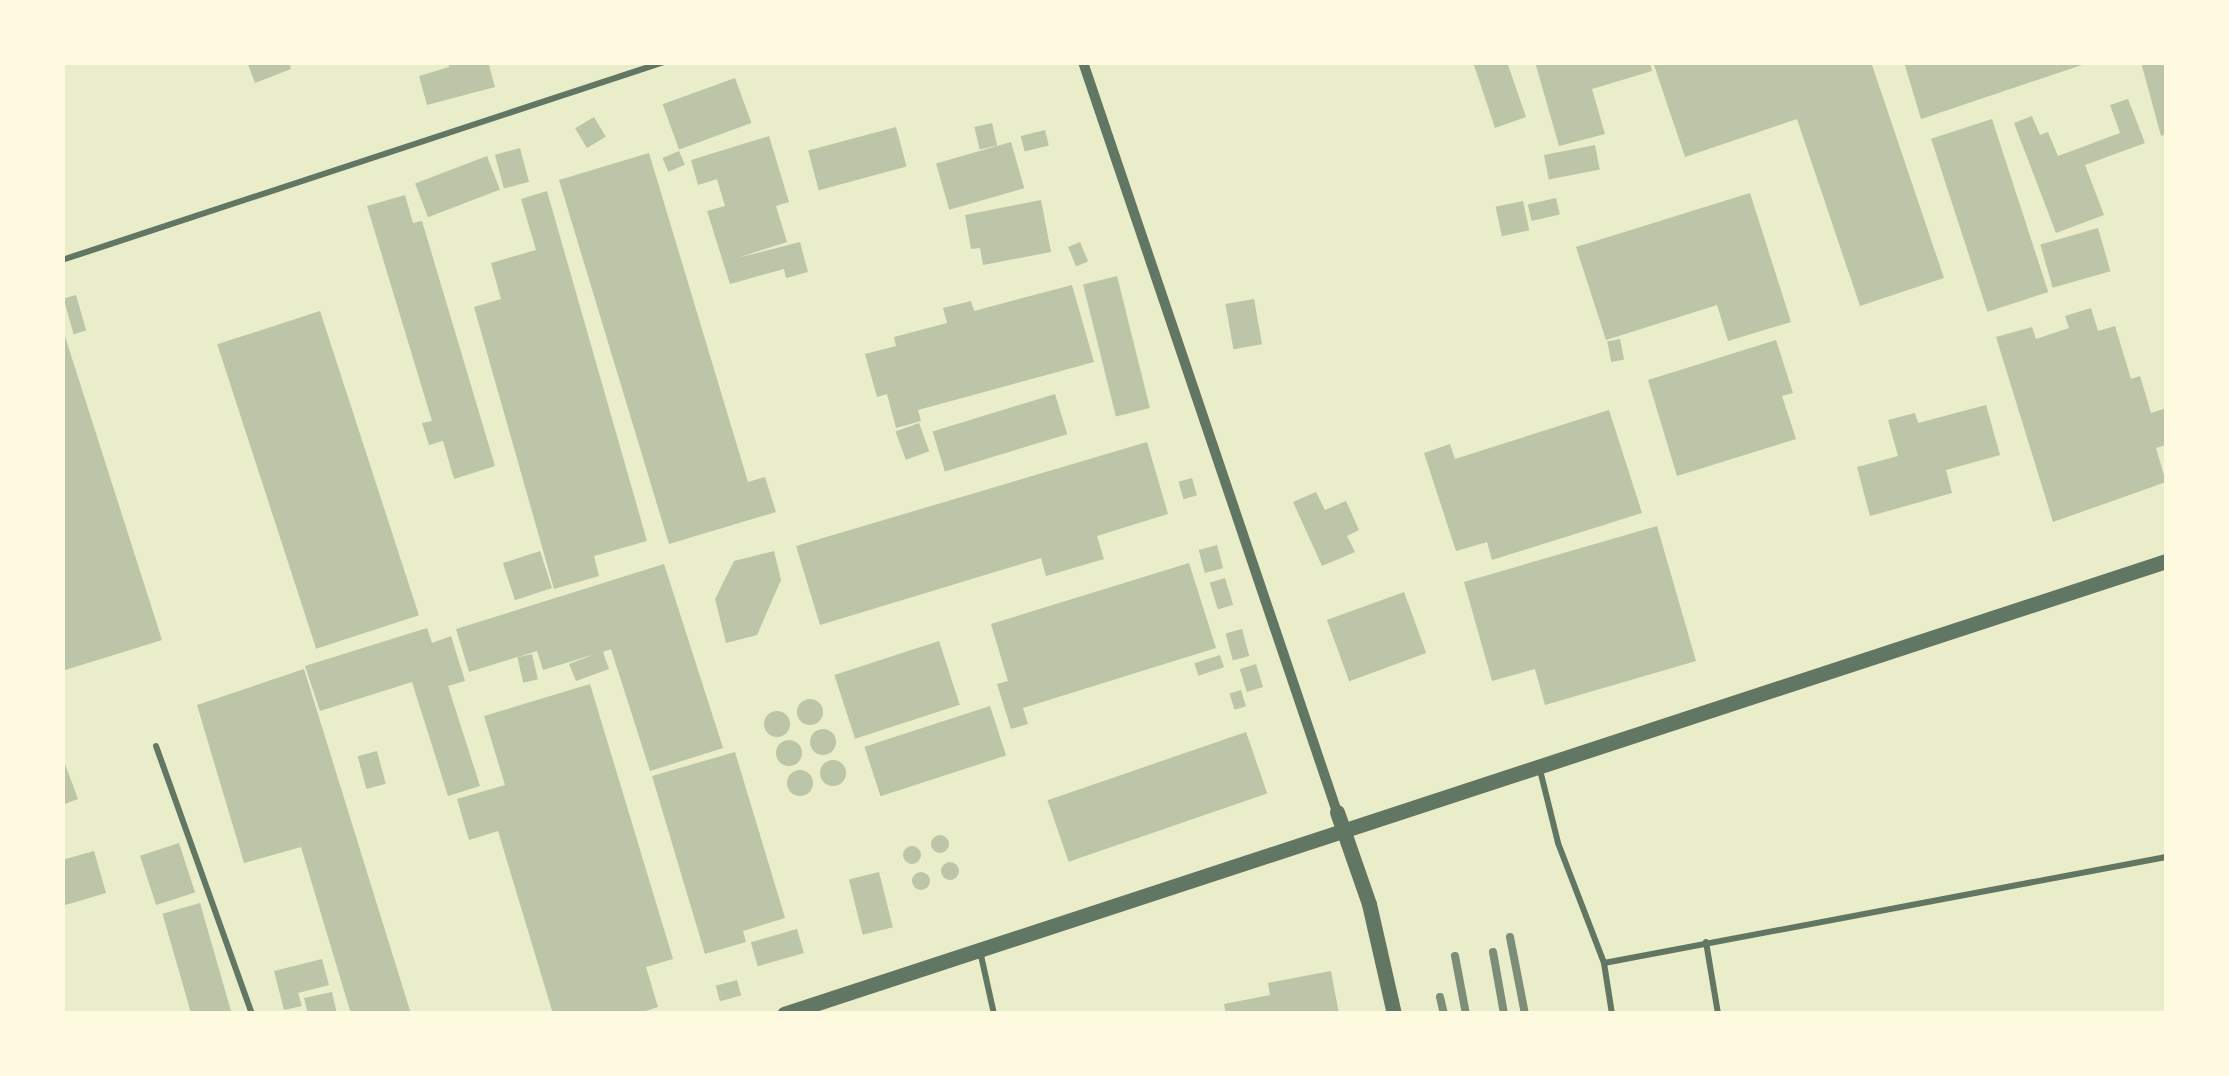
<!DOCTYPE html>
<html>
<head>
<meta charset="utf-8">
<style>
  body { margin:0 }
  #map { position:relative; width:2229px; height:1076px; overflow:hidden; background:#e9edc9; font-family:"Varela Round",sans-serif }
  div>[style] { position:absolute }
  .building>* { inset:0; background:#bcc5a7; transform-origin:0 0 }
  .round { border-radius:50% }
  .service>* { height:6px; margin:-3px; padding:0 3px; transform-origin:3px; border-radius:3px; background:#617663 }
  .minor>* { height:10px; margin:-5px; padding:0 5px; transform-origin:5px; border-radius:5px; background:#617663 }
  .tertiary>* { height:15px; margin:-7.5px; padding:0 7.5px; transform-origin:7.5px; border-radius:7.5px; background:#617663 }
  .rail>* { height:8px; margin:-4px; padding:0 4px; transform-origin:4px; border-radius:4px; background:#7c8e77 }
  span { translate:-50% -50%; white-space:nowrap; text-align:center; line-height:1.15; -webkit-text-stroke:10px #fefae0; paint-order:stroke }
  .frame { position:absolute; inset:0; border:65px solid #fefae0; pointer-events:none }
</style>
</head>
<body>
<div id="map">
  <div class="building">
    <i style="clip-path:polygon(247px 62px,289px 62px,291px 69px,255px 83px)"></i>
    <i style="clip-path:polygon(448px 62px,488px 62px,495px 87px,427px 105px,419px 76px,449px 67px)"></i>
    <i style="clip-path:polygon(1473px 62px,1507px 62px,1526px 117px,1495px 128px)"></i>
    <i style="clip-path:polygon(1535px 62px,1650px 62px,1652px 71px,1592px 89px,1605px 134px,1559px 146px)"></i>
    <i style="clip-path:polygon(1653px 62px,1871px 62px,1944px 278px,1860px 306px,1797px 119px,1685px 157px)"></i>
    <i style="clip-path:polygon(1904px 62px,2088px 62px,2088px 63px,1921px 119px)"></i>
    <i style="clip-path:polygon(2141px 62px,2166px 62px,2166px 134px,2161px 136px)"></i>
    <i style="left:735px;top:78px;width:48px;height:77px;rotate:70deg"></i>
    <i style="clip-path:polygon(2128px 99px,2145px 143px,2085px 165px,2104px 215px,2056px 233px,2014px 123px,2032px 116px,2040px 135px,2048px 132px,2058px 156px,2120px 133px,2110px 105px)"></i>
    <i style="left:594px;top:117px;width:23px;height:22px;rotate:59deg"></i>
    <i style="left:1992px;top:119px;width:182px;height:64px;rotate:72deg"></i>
    <i style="left:992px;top:123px;width:23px;height:18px;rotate:77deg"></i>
    <i style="left:896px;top:127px;width:41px;height:91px;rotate:75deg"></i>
    <i style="left:1045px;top:130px;width:16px;height:25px;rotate:76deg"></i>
    <i style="clip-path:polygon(769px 136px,789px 202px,776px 206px,787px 242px,737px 258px,800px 242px,808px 272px,786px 278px,784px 269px,730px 284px,707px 211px,725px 206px,717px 179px,698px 185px,691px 160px)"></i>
    <i style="left:1011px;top:142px;width:48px;height:78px;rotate:74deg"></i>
    <i style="left:1595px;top:145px;width:25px;height:52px;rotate:79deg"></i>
    <i style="left:520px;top:148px;width:35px;height:26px;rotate:75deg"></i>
    <i style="left:679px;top:151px;width:15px;height:18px;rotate:67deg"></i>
    <i style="clip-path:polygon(649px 153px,748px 482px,765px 477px,776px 512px,669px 544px,559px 180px)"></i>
    <i style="left:487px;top:156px;width:36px;height:77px;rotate:69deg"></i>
    <i style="clip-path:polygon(547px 191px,647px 541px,594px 556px,599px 576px,554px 589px,474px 307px,501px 299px,491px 263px,536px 250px,521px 199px)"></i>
    <i style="clip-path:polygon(1750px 193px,1791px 322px,1728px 341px,1717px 305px,1606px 340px,1576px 247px)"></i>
    <i style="clip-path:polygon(405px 195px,413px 223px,422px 221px,495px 466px,454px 479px,443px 441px,429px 445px,422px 423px,432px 421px,367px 206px)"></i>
    <i style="left:1556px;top:198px;width:17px;height:29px;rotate:77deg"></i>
    <i style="clip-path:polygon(1041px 200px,1051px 252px,983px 265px,980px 248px,971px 249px,965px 215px)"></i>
    <i style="left:1523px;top:201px;width:30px;height:28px;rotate:78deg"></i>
    <i style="left:2098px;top:228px;width:45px;height:60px;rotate:74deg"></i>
    <i style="left:1080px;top:242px;width:21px;height:13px;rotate:67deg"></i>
    <i style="left:1117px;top:276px;width:136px;height:35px;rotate:76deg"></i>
    <i style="clip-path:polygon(1072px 285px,1094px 362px,918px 410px,921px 421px,896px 428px,887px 394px,877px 397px,865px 354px,896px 346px,894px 337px,947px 323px,943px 308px,971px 301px,974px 311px)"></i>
    <i style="left:76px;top:295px;width:37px;height:13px;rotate:74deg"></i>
    <i style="left:1254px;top:299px;width:46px;height:29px;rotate:80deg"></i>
    <i style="clip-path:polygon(2091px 308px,2098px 331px,2115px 326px,2131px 379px,2140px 376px,2151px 413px,2166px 408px,2166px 445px,2156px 448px,2166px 482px,2053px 522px,1996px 337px,2032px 327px,2036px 339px,2069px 328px,2065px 316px)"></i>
    <i style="left:320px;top:311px;width:320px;height:108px;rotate:72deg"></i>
    <i style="clip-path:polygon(62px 327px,162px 640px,62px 671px)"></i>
    <i style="left:1620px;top:339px;width:21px;height:13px;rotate:79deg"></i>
    <i style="clip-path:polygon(1776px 340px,1793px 393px,1782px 396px,1796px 439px,1677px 476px,1648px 380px)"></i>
    <i style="left:1055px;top:394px;width:42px;height:128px;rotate:73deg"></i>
    <i style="clip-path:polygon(1986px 405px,2000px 455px,1946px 470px,1952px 493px,1870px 516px,1857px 467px,1898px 456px,1888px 420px,1915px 413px,1918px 423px)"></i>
    <i style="clip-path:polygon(1609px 410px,1642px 513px,1492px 560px,1487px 542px,1456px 551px,1424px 453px,1450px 444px,1455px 459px)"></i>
    <i style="left:919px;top:423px;width:30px;height:25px;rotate:70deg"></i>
    <i style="clip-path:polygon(1147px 442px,1168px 514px,1097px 536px,1104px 559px,1046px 576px,1041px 558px,820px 625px,796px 546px)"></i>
    <i style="left:1192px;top:478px;width:18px;height:14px;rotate:74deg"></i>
    <i style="clip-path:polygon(1316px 492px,1325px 510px,1346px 501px,1359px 530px,1347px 536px,1355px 552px,1322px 566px,1293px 502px)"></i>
    <i style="clip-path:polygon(1657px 526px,1696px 661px,1545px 705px,1535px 669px,1492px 681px,1464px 582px)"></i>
    <i style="left:1217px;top:545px;width:24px;height:19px;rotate:75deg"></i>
    <i style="left:540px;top:551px;width:39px;height:39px;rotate:72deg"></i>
    <i style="clip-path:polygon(774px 551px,781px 580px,757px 635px,726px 643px,715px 599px,734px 561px)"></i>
    <i style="clip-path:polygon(1189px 563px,1216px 648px,1023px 708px,1028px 724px,1011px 729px,997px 684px,1008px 681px,991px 624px)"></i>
    <i style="clip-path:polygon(664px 564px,723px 748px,650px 771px,611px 649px,603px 652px,609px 669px,576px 681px,569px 664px,595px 654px,543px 670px,537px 651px,469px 672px,456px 629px)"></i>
    <i style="left:1225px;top:578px;width:28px;height:16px;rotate:73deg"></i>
    <i style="left:1404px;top:592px;width:65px;height:82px;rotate:70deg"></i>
    <i style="clip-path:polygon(427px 628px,432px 643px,451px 636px,465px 681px,448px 686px,480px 786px,448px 796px,412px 682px,320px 711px,305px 666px)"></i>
    <i style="left:1242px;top:629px;width:28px;height:17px;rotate:75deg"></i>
    <i style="left:939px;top:641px;width:67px;height:110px;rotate:72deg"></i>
    <i style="left:532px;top:654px;width:26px;height:15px;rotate:77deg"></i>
    <i style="left:1220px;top:655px;width:13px;height:27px;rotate:72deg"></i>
    <i style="left:1256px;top:664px;width:24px;height:17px;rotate:73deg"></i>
    <i style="clip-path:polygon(304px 669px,411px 1014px,351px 1014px,301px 847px,244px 863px,197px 705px)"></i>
    <i style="clip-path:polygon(590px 684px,673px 959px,646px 967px,658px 1007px,636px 1014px,553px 1014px,498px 831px,469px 840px,457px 799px,505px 785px,484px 716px)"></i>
    <i style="left:1241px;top:690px;width:17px;height:12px;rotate:73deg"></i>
    <i class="round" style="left:797px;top:699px;width:26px;height:26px"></i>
    <i style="left:990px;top:706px;width:52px;height:132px;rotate:72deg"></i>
    <i class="round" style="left:764px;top:711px;width:26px;height:26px"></i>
    <i class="round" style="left:810px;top:729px;width:26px;height:26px"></i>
    <i style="left:1246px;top:732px;width:65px;height:210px;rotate:71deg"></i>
    <i class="round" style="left:776px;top:740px;width:26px;height:26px"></i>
    <i style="left:377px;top:751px;width:34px;height:20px;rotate:75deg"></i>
    <i style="clip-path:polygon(735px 752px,785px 918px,743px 931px,746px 942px,705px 954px,652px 776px)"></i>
    <i style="clip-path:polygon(62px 756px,78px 799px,62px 805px)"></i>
    <i class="round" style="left:820px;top:760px;width:26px;height:26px"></i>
    <i class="round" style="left:787px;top:770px;width:26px;height:26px"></i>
    <i class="round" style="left:931px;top:835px;width:18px;height:18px"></i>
    <i style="left:179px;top:843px;width:52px;height:41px;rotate:72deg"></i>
    <i class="round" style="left:903px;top:846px;width:18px;height:18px"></i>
    <i style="clip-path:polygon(94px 851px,106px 893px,62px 906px,62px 860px)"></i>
    <i class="round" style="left:941px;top:862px;width:18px;height:18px"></i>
    <i class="round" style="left:912px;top:872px;width:18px;height:18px"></i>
    <i style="left:879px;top:872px;width:57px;height:31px;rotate:76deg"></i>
    <i style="left:200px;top:903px;width:116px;height:39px;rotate:74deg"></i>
    <i style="left:797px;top:929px;width:25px;height:48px;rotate:74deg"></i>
    <i style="clip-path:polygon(322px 959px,329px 985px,298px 993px,302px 1006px,284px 1010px,274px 971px)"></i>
    <i style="clip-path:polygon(1331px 971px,1339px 1014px,1226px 1014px,1224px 1004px,1270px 995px,1268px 983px)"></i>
    <i style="left:737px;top:980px;width:16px;height:22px;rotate:75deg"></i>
    <i style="clip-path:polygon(332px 992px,337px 1014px,308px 1014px,304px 998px)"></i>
  </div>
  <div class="service">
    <i style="left:62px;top:260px;width:634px;rotate:-18.21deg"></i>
    <i style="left:156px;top:746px;width:285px;rotate:70.3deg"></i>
    <i style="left:1540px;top:770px;width:75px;rotate:76.1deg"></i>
    <i style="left:1558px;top:843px;width:129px;rotate:69deg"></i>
    <i style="left:1604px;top:963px;width:52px;rotate:81.1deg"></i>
    <i style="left:1706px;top:942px;width:73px;rotate:80.5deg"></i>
    <i style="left:980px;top:951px;width:65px;rotate:77.5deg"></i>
    <i style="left:1604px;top:963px;width:572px;rotate:-10.68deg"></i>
  </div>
  <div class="minor">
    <i style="left:1083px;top:62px;width:792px;rotate:71.29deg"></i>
  </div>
  <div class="tertiary">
    <i style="left:1337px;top:812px;width:97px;rotate:70.8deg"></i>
    <i style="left:1369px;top:904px;width:113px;rotate:77.2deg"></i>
    <i style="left:784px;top:1014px;width:1454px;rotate:-18.15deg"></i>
  </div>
  <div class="rail">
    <i style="left:1510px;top:937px;width:78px;rotate:79deg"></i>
    <i style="left:1493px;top:952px;width:63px;rotate:79.9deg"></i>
    <i style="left:1455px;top:956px;width:59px;rotate:79.3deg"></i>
    <i style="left:1440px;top:997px;width:17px;rotate:77deg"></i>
  </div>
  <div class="frame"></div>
</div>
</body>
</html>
